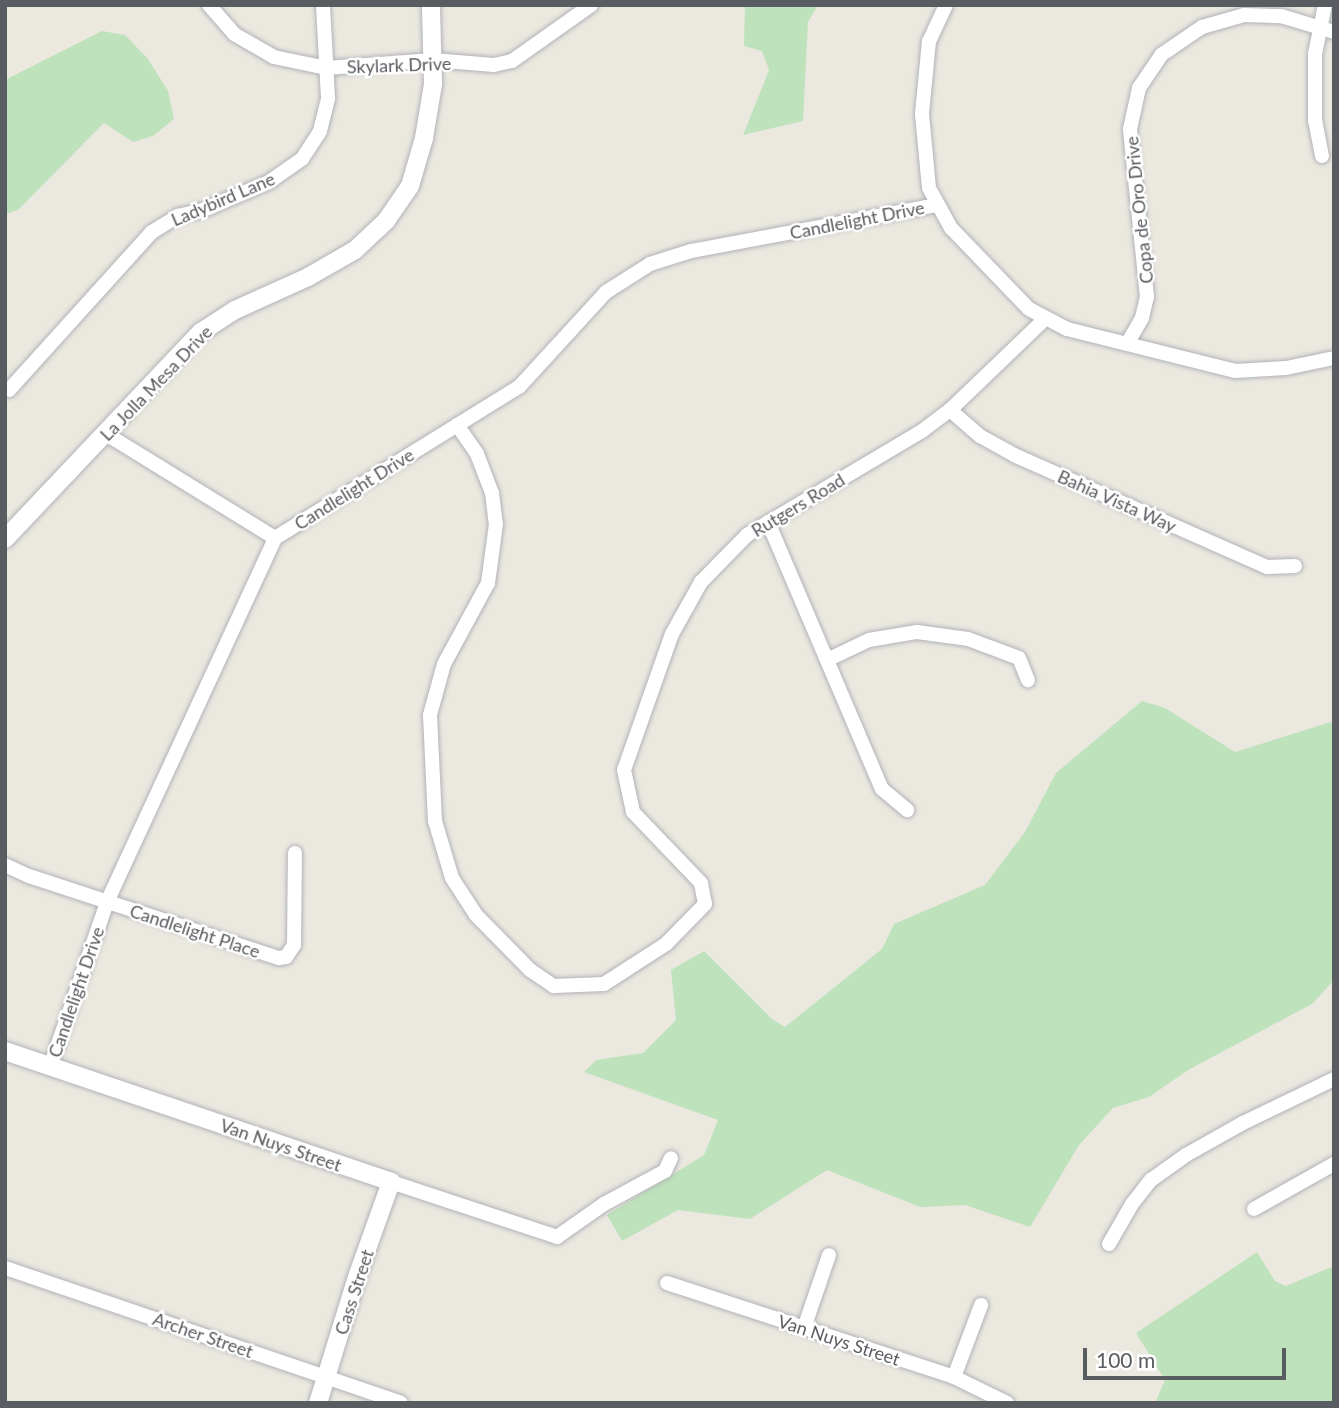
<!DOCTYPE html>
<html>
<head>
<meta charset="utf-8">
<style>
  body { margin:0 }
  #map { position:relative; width:1339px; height:1408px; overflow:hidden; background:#ebe8e0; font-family:Lato,sans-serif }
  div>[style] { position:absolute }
  .green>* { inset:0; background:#bee2bc }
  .roads { filter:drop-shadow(0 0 2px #b1b3b7) drop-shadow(0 0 2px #b1b3b7) }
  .minor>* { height:14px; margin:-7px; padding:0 7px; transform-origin:7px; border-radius:7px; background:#fff }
  .tertiary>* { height:18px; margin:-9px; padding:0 9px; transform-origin:9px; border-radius:9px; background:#fff }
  span { translate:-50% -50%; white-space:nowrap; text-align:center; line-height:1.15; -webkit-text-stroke:5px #fff; paint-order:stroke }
  .street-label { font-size:18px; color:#595c60 }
  .frame { position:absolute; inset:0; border:7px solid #595c60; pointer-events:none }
  .scale { position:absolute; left:1083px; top:1348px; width:203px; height:32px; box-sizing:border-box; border:4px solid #595c60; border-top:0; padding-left:9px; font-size:21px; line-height:24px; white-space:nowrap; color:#595c60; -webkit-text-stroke:5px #fff; paint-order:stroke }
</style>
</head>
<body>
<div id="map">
  <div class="green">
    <i style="clip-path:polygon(745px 5px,818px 5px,808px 22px,803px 121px,743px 135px,769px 70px,762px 51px,744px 46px)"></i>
    <i style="clip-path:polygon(102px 31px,125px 35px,148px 59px,168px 91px,174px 119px,153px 136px,133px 142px,104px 123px,18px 210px,5px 214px,5px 80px)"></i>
    <i style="clip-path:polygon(1142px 701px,1165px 708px,1235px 752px,1334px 721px,1334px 980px,1312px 1004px,1188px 1070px,1149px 1097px,1113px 1108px,1079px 1145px,1030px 1227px,965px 1205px,920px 1207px,827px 1170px,750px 1219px,678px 1210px,622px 1241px,607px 1215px,704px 1155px,718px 1120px,584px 1072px,596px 1060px,643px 1053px,676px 1020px,671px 970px,704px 951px,772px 1019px,785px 1027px,882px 949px,894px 924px,985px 885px,1025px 832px,1056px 773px)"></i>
    <i style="clip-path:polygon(1257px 1252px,1275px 1281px,1286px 1286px,1334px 1266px,1334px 1403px,1155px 1403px,1165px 1380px,1136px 1333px)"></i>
  </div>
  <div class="roads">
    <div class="minor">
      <i style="left:209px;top:5px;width:38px;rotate:49deg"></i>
      <i style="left:234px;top:34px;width:46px;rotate:29.9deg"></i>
      <i style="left:274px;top:57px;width:53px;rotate:11.9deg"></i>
      <i style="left:326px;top:68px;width:107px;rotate:-4.3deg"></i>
      <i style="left:433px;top:60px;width:61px;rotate:4.7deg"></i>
      <i style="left:494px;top:65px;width:18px;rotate:-13deg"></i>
      <i style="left:512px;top:61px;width:97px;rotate:-35.3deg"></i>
      <i style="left:946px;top:5px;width:40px;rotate:115deg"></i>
      <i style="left:929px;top:41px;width:73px;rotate:95.5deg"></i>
      <i style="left:922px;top:114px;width:74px;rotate:84.6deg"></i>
      <i style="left:929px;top:188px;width:46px;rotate:61.2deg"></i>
      <i style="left:951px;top:228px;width:112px;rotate:46.1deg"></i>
      <i style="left:1029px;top:309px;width:43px;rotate:27.8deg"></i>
      <i style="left:1067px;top:329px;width:173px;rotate:14deg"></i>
      <i style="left:1235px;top:371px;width:51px;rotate:-3.4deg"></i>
      <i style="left:1286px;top:368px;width:49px;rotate:-11.8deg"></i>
      <i style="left:1322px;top:156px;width:36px;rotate:-101deg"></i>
      <i style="left:1315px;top:121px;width:67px;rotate:-90deg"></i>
      <i style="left:1315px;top:54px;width:50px;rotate:-78.5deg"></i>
      <i style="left:1127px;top:344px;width:30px;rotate:-60deg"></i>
      <i style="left:1142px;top:318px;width:22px;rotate:-77deg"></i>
      <i style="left:1147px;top:297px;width:169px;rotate:-95.8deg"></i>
      <i style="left:1130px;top:129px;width:42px;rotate:-77.6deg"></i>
      <i style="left:1139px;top:88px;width:40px;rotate:-56deg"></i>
      <i style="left:1161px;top:55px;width:50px;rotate:-34.3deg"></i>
      <i style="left:1202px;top:27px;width:44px;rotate:-15.9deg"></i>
      <i style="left:1244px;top:15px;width:37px;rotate:2deg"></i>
      <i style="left:1281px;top:16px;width:55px;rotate:16.8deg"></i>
      <i style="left:9px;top:390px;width:213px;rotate:-47.9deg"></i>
      <i style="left:152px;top:232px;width:31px;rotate:-32deg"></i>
      <i style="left:178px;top:216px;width:26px;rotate:-13deg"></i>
      <i style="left:203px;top:210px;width:72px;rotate:-23deg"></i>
      <i style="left:269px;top:182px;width:40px;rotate:-34.9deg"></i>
      <i style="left:302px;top:159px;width:33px;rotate:-57deg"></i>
      <i style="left:320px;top:131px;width:34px;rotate:-76deg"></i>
      <i style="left:328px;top:98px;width:93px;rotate:-93.1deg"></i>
      <i style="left:950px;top:410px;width:40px;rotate:41deg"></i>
      <i style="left:980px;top:436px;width:39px;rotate:29deg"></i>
      <i style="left:1014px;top:455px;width:277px;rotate:23.9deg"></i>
      <i style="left:1267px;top:567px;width:28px;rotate:-2deg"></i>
      <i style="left:457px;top:425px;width:35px;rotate:55deg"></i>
      <i style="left:477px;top:454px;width:42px;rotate:69deg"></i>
      <i style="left:492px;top:493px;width:31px;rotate:83deg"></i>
      <i style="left:496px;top:524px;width:60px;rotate:97.7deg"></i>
      <i style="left:488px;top:583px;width:92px;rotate:118.5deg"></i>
      <i style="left:444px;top:664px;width:53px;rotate:105.4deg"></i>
      <i style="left:430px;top:715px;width:106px;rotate:87.3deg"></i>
      <i style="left:435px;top:821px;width:59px;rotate:73.4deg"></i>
      <i style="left:452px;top:878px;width:44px;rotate:57deg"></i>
      <i style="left:476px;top:915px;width:77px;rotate:45.5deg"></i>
      <i style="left:530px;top:970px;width:29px;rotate:34deg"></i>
      <i style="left:554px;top:986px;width:50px;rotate:-2.3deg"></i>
      <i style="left:604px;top:984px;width:74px;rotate:-32.8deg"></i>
      <i style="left:666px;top:944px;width:56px;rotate:-45.7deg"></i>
      <i style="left:705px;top:904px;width:21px;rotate:-101deg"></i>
      <i style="left:701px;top:883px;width:98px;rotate:-133.8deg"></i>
      <i style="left:633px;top:812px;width:43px;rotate:-102.1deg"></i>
      <i style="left:624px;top:770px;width:144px;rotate:-70.6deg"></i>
      <i style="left:672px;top:634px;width:60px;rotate:-60.9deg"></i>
      <i style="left:701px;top:582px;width:66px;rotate:-45.6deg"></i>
      <i style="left:747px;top:535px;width:204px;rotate:-30.7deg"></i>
      <i style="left:922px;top:431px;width:35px;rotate:-37deg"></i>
      <i style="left:950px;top:410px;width:132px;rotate:-43.8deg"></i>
      <i style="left:106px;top:434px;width:198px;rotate:31.6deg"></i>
      <i style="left:768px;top:522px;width:290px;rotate:66.9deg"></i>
      <i style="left:882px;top:789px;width:33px;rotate:40deg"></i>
      <i style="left:827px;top:660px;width:47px;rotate:-25.5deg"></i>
      <i style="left:869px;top:640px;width:49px;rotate:-9.5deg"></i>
      <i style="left:917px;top:632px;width:51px;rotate:7.8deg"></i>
      <i style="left:968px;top:639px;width:54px;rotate:20.4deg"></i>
      <i style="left:1019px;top:658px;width:24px;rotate:68deg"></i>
      <i style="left:5px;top:865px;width:26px;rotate:25deg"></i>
      <i style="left:29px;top:876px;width:263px;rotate:18.2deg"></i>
      <i style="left:279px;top:958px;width:7px;rotate:-8deg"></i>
      <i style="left:286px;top:957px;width:14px;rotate:-56deg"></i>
      <i style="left:294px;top:945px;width:92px;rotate:-89.4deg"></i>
      <i style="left:50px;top:1067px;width:175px;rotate:-70.9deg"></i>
      <i style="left:107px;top:902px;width:401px;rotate:-65.2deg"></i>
      <i style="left:275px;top:538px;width:287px;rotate:-31.8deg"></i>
      <i style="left:519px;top:387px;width:129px;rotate:-47.5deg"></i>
      <i style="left:606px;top:292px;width:52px;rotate:-32.5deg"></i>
      <i style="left:650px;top:264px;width:43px;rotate:-17.6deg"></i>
      <i style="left:691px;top:251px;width:249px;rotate:-10.6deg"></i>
      <i style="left:391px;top:1182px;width:175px;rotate:18.3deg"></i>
      <i style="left:557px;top:1237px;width:57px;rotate:-35.1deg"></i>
      <i style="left:604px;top:1204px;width:69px;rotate:-28.4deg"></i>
      <i style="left:665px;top:1171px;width:14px;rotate:-65deg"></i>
      <i style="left:1254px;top:1209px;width:92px;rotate:-29.4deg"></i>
      <i style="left:1109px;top:1244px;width:46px;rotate:-60.1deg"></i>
      <i style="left:1132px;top:1204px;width:31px;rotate:-52deg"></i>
      <i style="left:1151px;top:1180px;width:43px;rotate:-35.5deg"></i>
      <i style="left:1186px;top:1155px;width:65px;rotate:-29.3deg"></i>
      <i style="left:1243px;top:1123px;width:101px;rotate:-25.8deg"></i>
      <i style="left:5px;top:1268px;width:418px;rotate:18.8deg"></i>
      <i style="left:667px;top:1283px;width:302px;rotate:18.1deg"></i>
      <i style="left:954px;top:1377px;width:59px;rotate:26.1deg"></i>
      <i style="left:804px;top:1328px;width:77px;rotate:-71.1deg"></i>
      <i style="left:954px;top:1377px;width:77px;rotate:-69.4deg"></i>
    </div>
    <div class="tertiary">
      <i style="left:5px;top:539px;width:285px;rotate:-46.6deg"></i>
      <i style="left:201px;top:332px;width:40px;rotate:-32.9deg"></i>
      <i style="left:235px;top:310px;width:80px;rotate:-24.3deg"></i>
      <i style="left:308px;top:277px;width:54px;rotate:-29.9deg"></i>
      <i style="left:355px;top:250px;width:42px;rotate:-43.1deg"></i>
      <i style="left:386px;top:221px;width:42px;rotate:-55.6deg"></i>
      <i style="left:410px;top:186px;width:50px;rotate:-73.7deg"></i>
      <i style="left:424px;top:138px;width:55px;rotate:-80.5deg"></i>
      <i style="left:433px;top:84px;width:79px;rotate:-91.5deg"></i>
      <i style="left:5px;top:1051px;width:408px;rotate:18.7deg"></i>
      <i style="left:391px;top:1182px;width:101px;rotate:109.7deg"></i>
      <i style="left:357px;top:1277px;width:132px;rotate:107.2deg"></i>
    </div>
  </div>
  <div class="street-label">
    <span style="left:399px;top:65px;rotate:-2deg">Skylark Drive</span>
    <span style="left:223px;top:199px;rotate:-23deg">Ladybird Lane</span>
    <span style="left:1139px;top:210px;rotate:-96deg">Copa de Oro Drive</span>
    <span style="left:857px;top:220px;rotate:-11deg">Candlelight Drive</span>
    <span style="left:156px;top:383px;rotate:-46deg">La Jolla Mesa Drive</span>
    <span style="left:354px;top:489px;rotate:-32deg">Candlelight Drive</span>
    <span style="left:1117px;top:501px;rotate:24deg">Bahia Vista Way</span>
    <span style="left:798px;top:505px;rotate:-31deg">Rutgers Road</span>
    <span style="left:195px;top:931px;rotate:18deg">Candlelight Place</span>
    <span style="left:76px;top:992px;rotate:-71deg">Candlelight Drive</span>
    <span style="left:281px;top:1145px;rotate:19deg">Van Nuys Street</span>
    <span style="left:354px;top:1292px;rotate:-72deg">Cass Street</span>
    <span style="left:203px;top:1335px;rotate:19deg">Archer Street</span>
    <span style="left:839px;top:1340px;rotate:18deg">Van Nuys Street</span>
  </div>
  <div class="frame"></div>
  <div class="scale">100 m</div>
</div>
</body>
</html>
